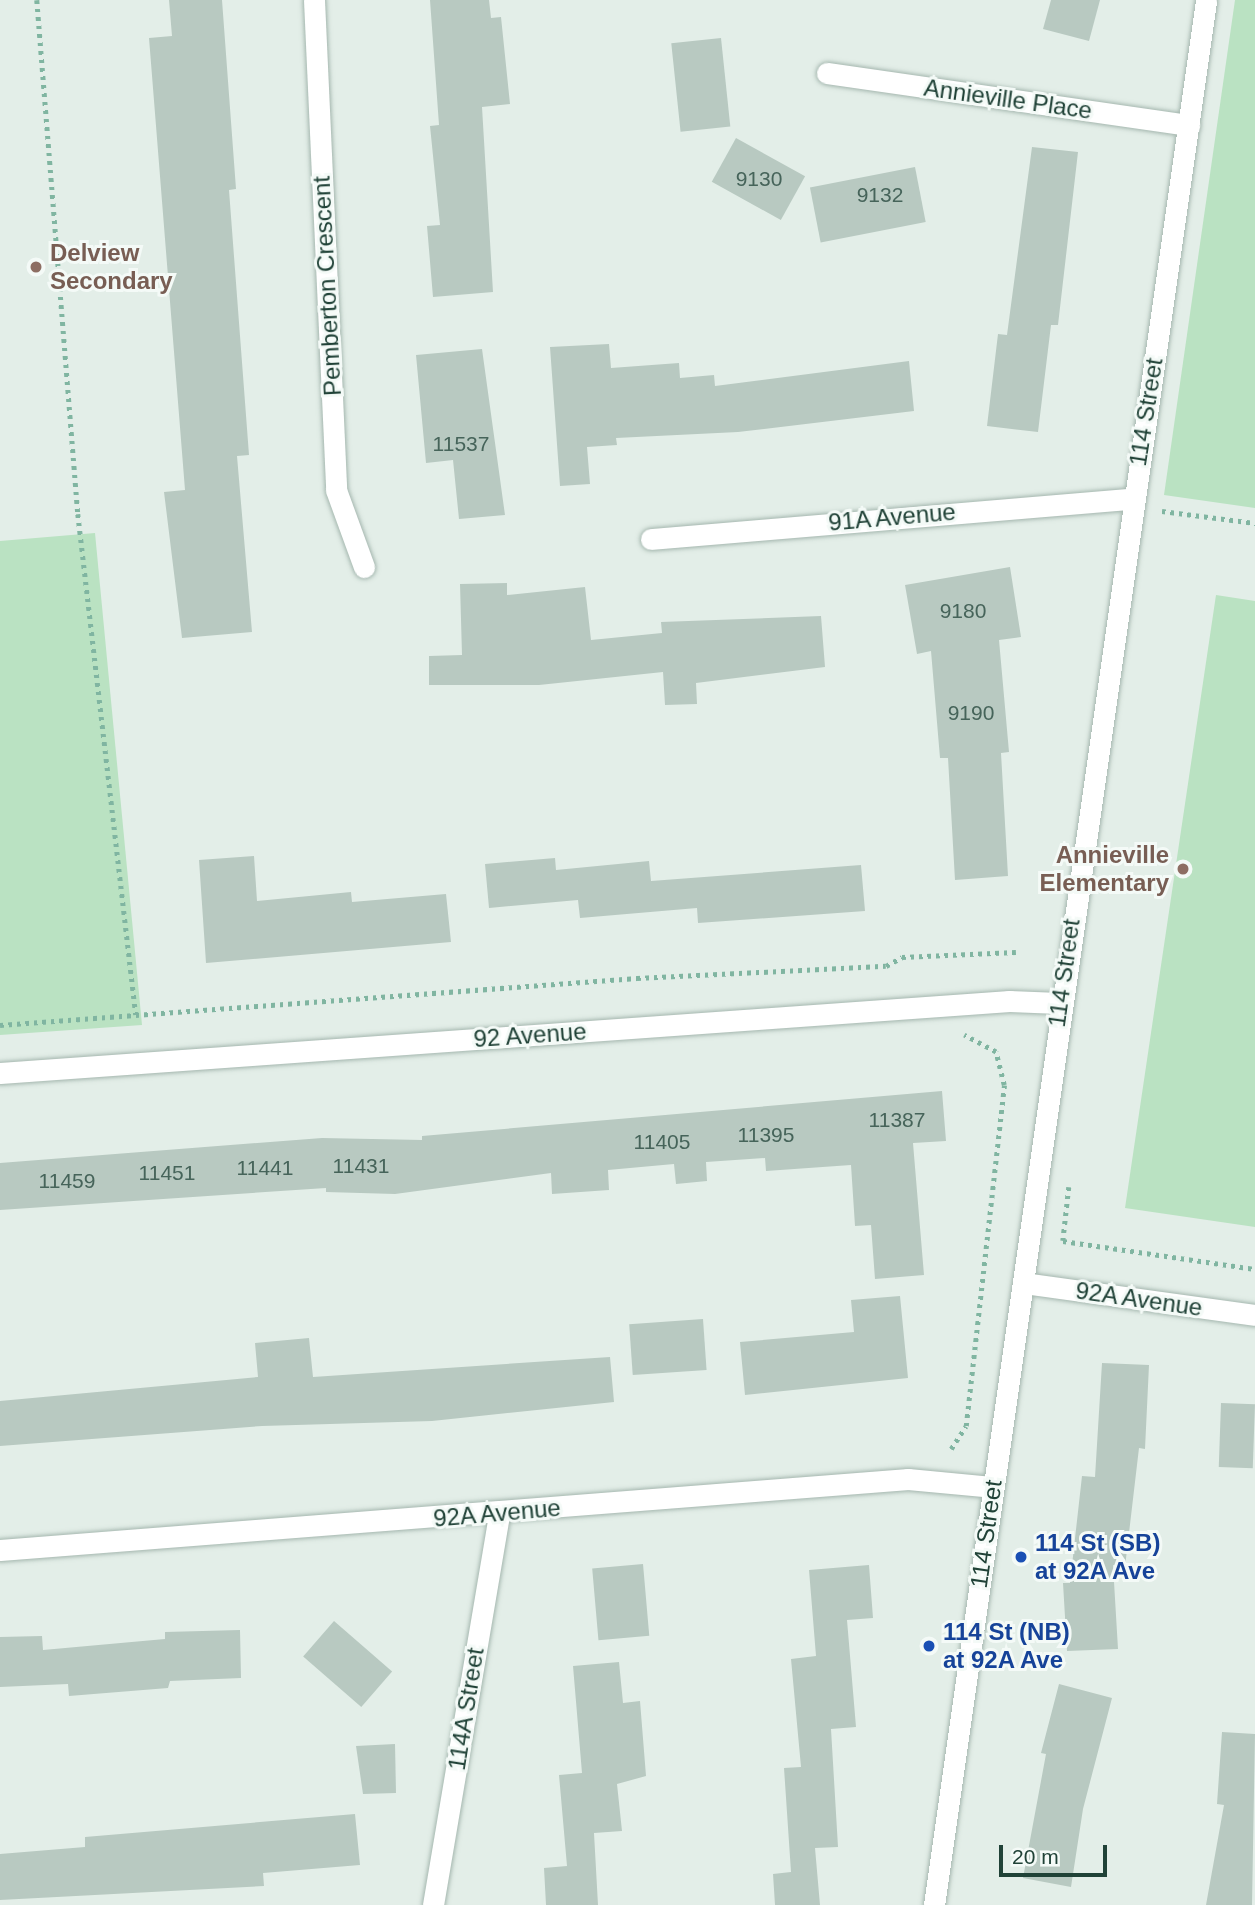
<!DOCTYPE html>
<html>
<head>
<meta charset="utf-8">
<style>
  body { margin:0 }
  #map { position:relative; width:1255px; height:1905px; overflow:hidden; background:#e3eee8; font-family:Helvetica,sans-serif }
  div>[style] { position:absolute }
  .green>* { inset:0; background:#bae2c2 }
  .building>* { inset:0; background:#b8c9c1; transform-origin:0 0 }
  .path>* { height:4.5px; margin-top:-2.25px; transform-origin:0; background:repeating-linear-gradient(90deg,#80b5a1 0 3.5px,transparent 0 8.5px) }
  .roads { filter:drop-shadow(0 0 2px #a5b7af) drop-shadow(0 0 2px #a5b7af) }
  .minor>* { height:21px; margin:-10.5px; padding:0 10.5px; transform-origin:10.5px; border-radius:10.5px; background:#fff }
  .dots>* { width:19px; height:19px; translate:-50% -50%; box-sizing:border-box; border:4px solid #f4faf7; border-radius:50% }
  span { translate:-50% -50%; white-space:nowrap; text-align:center; line-height:1.15; -webkit-text-stroke:6px #f4faf7; paint-order:stroke }
  .number-label { font-size:21px; color:#46645a }
  .number-label span { -webkit-text-stroke-width:0 }
  .street-label { font-size:24px; color:#204237 }
  .education-label { font-size:24px; color:#785e54; font-weight:700 }
  .left { translate:0 -50%; text-align:left }
  .right { translate:-100% -50%; text-align:right }
  .transit-label { font-size:24px; color:#164399; font-weight:700 }
  .scale { position:absolute; left:999px; top:1845px; width:108px; height:32px; box-sizing:border-box; border:4px solid #204237; border-top:0; padding-left:9px; font-size:21px; line-height:24px; white-space:nowrap; color:#204237; -webkit-text-stroke:5px #f4faf7; paint-order:stroke }
</style>
</head>
<body>
<div id="map">
  <div class="green">
    <i style="clip-path:polygon(1235px 0,1255px 0,1255px 508px,1164px 495px)"></i>
    <i style="clip-path:polygon(95px 533px,142px 1025px,0 1035px,0 541px)"></i>
    <i style="clip-path:polygon(1216px 595px,1255px 601px,1255px 1227px,1125px 1208px)"></i>
  </div>
  <div class="building">
    <i style="clip-path:polygon(169px 0,222px 0,236px 189px,229px 190px,249px 455px,237px 456px,252px 632px,182px 638px,164px 492px,185px 490px,149px 38px,172px 36px)"></i>
    <i style="clip-path:polygon(430px 0,489px 0,491px 18px,501px 17px,510px 104px,482px 107px,493px 292px,433px 297px,427px 226px,440px 225px,430px 126px,439px 125px)"></i>
    <i style="clip-path:polygon(1051px 0,1100px 0,1089px 41px,1043px 29px)"></i>
    <i style="left:721px;top:38px;width:89px;height:50px;rotate:84deg"></i>
    <i style="left:736px;top:138px;width:79px;height:50px;rotate:29deg"></i>
    <i style="clip-path:polygon(1032px 147px,1078px 152px,1058px 325px,1051px 325px,1038px 432px,987px 426px,998px 334px,1007px 335px)"></i>
    <i style="left:915px;top:167px;width:56px;height:107px;rotate:79deg"></i>
    <i style="clip-path:polygon(609px 344px,611px 368px,679px 363px,680px 378px,714px 375px,715px 386px,909px 361px,914px 411px,738px 432px,616px 438px,617px 445px,587px 447px,590px 484px,560px 486px,550px 347px)"></i>
    <i style="clip-path:polygon(482px 349px,505px 515px,459px 519px,453px 460px,426px 463px,416px 355px)"></i>
    <i style="clip-path:polygon(1010px 567px,1021px 637px,999px 640px,1009px 752px,1001px 753px,1008px 876px,955px 880px,948px 758px,940px 758px,931px 651px,917px 654px,905px 585px)"></i>
    <i style="clip-path:polygon(507px 583px,507px 595px,585px 587px,591px 640px,662px 633px,661px 622px,821px 616px,825px 667px,696px 683px,697px 704px,665px 705px,663px 672px,539px 685px,429px 685px,429px 656px,462px 655px,460px 584px)"></i>
    <i style="clip-path:polygon(254px 856px,257px 901px,351px 892px,352px 902px,446px 894px,451px 942px,206px 963px,199px 860px)"></i>
    <i style="clip-path:polygon(555px 858px,556px 870px,649px 861px,651px 881px,861px 865px,865px 911px,698px 923px,697px 908px,580px 918px,578px 900px,489px 908px,485px 864px)"></i>
    <i style="clip-path:polygon(942px 1091px,946px 1141px,913px 1143px,924px 1275px,875px 1279px,871px 1225px,855px 1226px,851px 1165px,766px 1171px,765px 1158px,706px 1162px,707px 1181px,676px 1184px,674px 1164px,608px 1170px,609px 1190px,552px 1194px,551px 1173px,395px 1194px,326px 1192px,326px 1188px,0 1210px,0 1163px,322px 1138px,422px 1140px,422px 1136px)"></i>
    <i style="clip-path:polygon(900px 1296px,908px 1378px,745px 1395px,740px 1342px,854px 1332px,851px 1300px)"></i>
    <i style="left:703px;top:1319px;width:51px;height:74px;rotate:86deg"></i>
    <i style="clip-path:polygon(309px 1338px,313px 1377px,610px 1357px,614px 1402px,432px 1421px,262px 1426px,0 1446px,0 1401px,258px 1377px,255px 1343px)"></i>
    <i style="clip-path:polygon(1102px 1363px,1149px 1365px,1145px 1449px,1139px 1448px,1125px 1567px,1113px 1565px,1118px 1649px,1067px 1651px,1063px 1583px,1070px 1583px,1082px 1476px,1095px 1477px)"></i>
    <i style="left:1221px;top:1403px;width:34px;height:64px;rotate:2deg"></i>
    <i style="left:643px;top:1564px;width:72px;height:51px;rotate:85deg"></i>
    <i style="clip-path:polygon(869px 1565px,873px 1618px,847px 1620px,856px 1727px,831px 1729px,838px 1847px,815px 1848px,820px 1905px,775px 1905px,773px 1874px,791px 1872px,784px 1768px,801px 1767px,791px 1659px,816px 1656px,809px 1570px)"></i>
    <i style="left:334px;top:1621px;width:77px;height:47px;rotate:41deg"></i>
    <i style="clip-path:polygon(240px 1630px,241px 1678px,170px 1681px,168px 1688px,69px 1696px,68px 1684px,0 1687px,0 1637px,42px 1636px,43px 1650px,165px 1639px,165px 1632px)"></i>
    <i style="clip-path:polygon(619px 1662px,623px 1703px,640px 1701px,646px 1776px,617px 1784px,622px 1831px,594px 1833px,598px 1905px,546px 1905px,544px 1868px,567px 1866px,559px 1775px,582px 1773px,573px 1666px)"></i>
    <i style="clip-path:polygon(1059px 1684px,1112px 1698px,1083px 1809px,1071px 1887px,1023px 1878px,1046px 1754px,1041px 1753px)"></i>
    <i style="clip-path:polygon(1222px 1732px,1255px 1734px,1252px 1905px,1206px 1905px,1224px 1805px,1217px 1804px)"></i>
    <i style="clip-path:polygon(395px 1744px,396px 1793px,363px 1794px,356px 1746px)"></i>
    <i style="clip-path:polygon(355px 1814px,360px 1865px,263px 1873px,264px 1886px,0 1900px,0 1854px,85px 1847px,85px 1837px)"></i>
  </div>
  <div class="path">
    <i style="left:37px;top:0;width:516px;rotate:85.44deg"></i>
    <i style="left:78px;top:514px;width:504px;rotate:83.4deg"></i>
    <i style="left:1162px;top:511px;width:94px;rotate:7.4deg"></i>
    <i style="left:0;top:1025px;width:639px;rotate:-4.22deg"></i>
    <i style="left:637px;top:978px;width:249px;rotate:-2.8deg"></i>
    <i style="left:886px;top:966px;width:18px;rotate:-29deg"></i>
    <i style="left:902px;top:957px;width:114px;rotate:-2.5deg"></i>
    <i style="left:1069px;top:1187px;width:54px;rotate:96.3deg"></i>
    <i style="left:1063px;top:1241px;width:194px;rotate:8.3deg"></i>
    <i style="left:951px;top:1449px;width:27px;rotate:-57deg"></i>
    <i style="left:966px;top:1426px;width:343px;rotate:-83.6deg"></i>
    <i style="left:1004px;top:1085px;width:34px;rotate:-104deg"></i>
    <i style="left:996px;top:1052px;width:36px;rotate:-152deg"></i>
  </div>
  <div class="roads">
    <div class="minor">
      <i style="left:314px;top:0;width:490px;rotate:87.4deg"></i>
      <i style="left:336px;top:490px;width:82px;rotate:70deg"></i>
      <i style="left:827px;top:73px;width:366px;rotate:8.2deg"></i>
      <i style="left:651px;top:539px;width:483px;rotate:-4.8deg"></i>
      <i style="left:0;top:1073px;width:1012px;rotate:-4.08deg"></i>
      <i style="left:1009px;top:1001px;width:50px;rotate:2.3deg"></i>
      <i style="left:1024px;top:1283px;width:233px;rotate:7.9deg"></i>
      <i style="left:0;top:1550px;width:911px;rotate:-4.47deg"></i>
      <i style="left:908px;top:1479px;width:84px;rotate:5.4deg"></i>
      <i style="left:433px;top:1905px;width:397px;rotate:-80.4deg"></i>
      <i style="left:934px;top:1905px;width:1924px;rotate:-81.87deg"></i>
    </div>
  </div>
  <div class="dots">
    <i style="left:36px;top:267px;background:#8d6e63"></i>
    <i style="left:1183px;top:869px;background:#8d6e63"></i>
    <i style="left:1021px;top:1557px;background:#1a4fb4"></i>
    <i style="left:929px;top:1646px;background:#1a4fb4"></i>
  </div>
  <div class="number-label">
    <span style="left:759px;top:179px">9130</span>
    <span style="left:880px;top:195px">9132</span>
    <span style="left:461px;top:444px">11537</span>
    <span style="left:963px;top:611px">9180</span>
    <span style="left:971px;top:713px">9190</span>
    <span style="left:897px;top:1120px">11387</span>
    <span style="left:766px;top:1135px">11395</span>
    <span style="left:662px;top:1142px">11405</span>
    <span style="left:361px;top:1166px">11431</span>
    <span style="left:265px;top:1168px">11441</span>
    <span style="left:167px;top:1173px">11451</span>
    <span style="left:67px;top:1181px">11459</span>
  </div>
  <div class="street-label">
    <span style="left:1008px;top:99px;rotate:8deg">Annieville Place</span>
    <span style="left:327px;top:286px;rotate:-93deg">Pemberton Crescent</span>
    <span style="left:1146px;top:412px;rotate:-81deg">114 Street</span>
    <span style="left:892px;top:517px;rotate:-5deg">91A Avenue</span>
    <span style="left:1064px;top:973px;rotate:-82deg">114 Street</span>
    <span style="left:530px;top:1035px;rotate:-4deg">92 Avenue</span>
    <span style="left:1139px;top:1299px;rotate:8deg">92A Avenue</span>
    <span style="left:497px;top:1513px;rotate:-5deg">92A Avenue</span>
    <span style="left:986px;top:1534px;rotate:-82deg">114 Street</span>
    <span style="left:466px;top:1709px;rotate:-81deg">114A Street</span>
  </div>
  <div class="education-label">
    <span class="left" style="left:50px;top:267px">Delview<br>Secondary</span>
    <span class="right" style="left:1169px;top:869px">Annieville<br>Elementary</span>
  </div>
  <div class="transit-label">
    <span class="left" style="left:1035px;top:1557px">114 St (SB)<br>at 92A Ave</span>
    <span class="left" style="left:943px;top:1646px">114 St (NB)<br>at 92A Ave</span>
  </div>
  <div class="scale">20 m</div>
</div>
</body>
</html>
